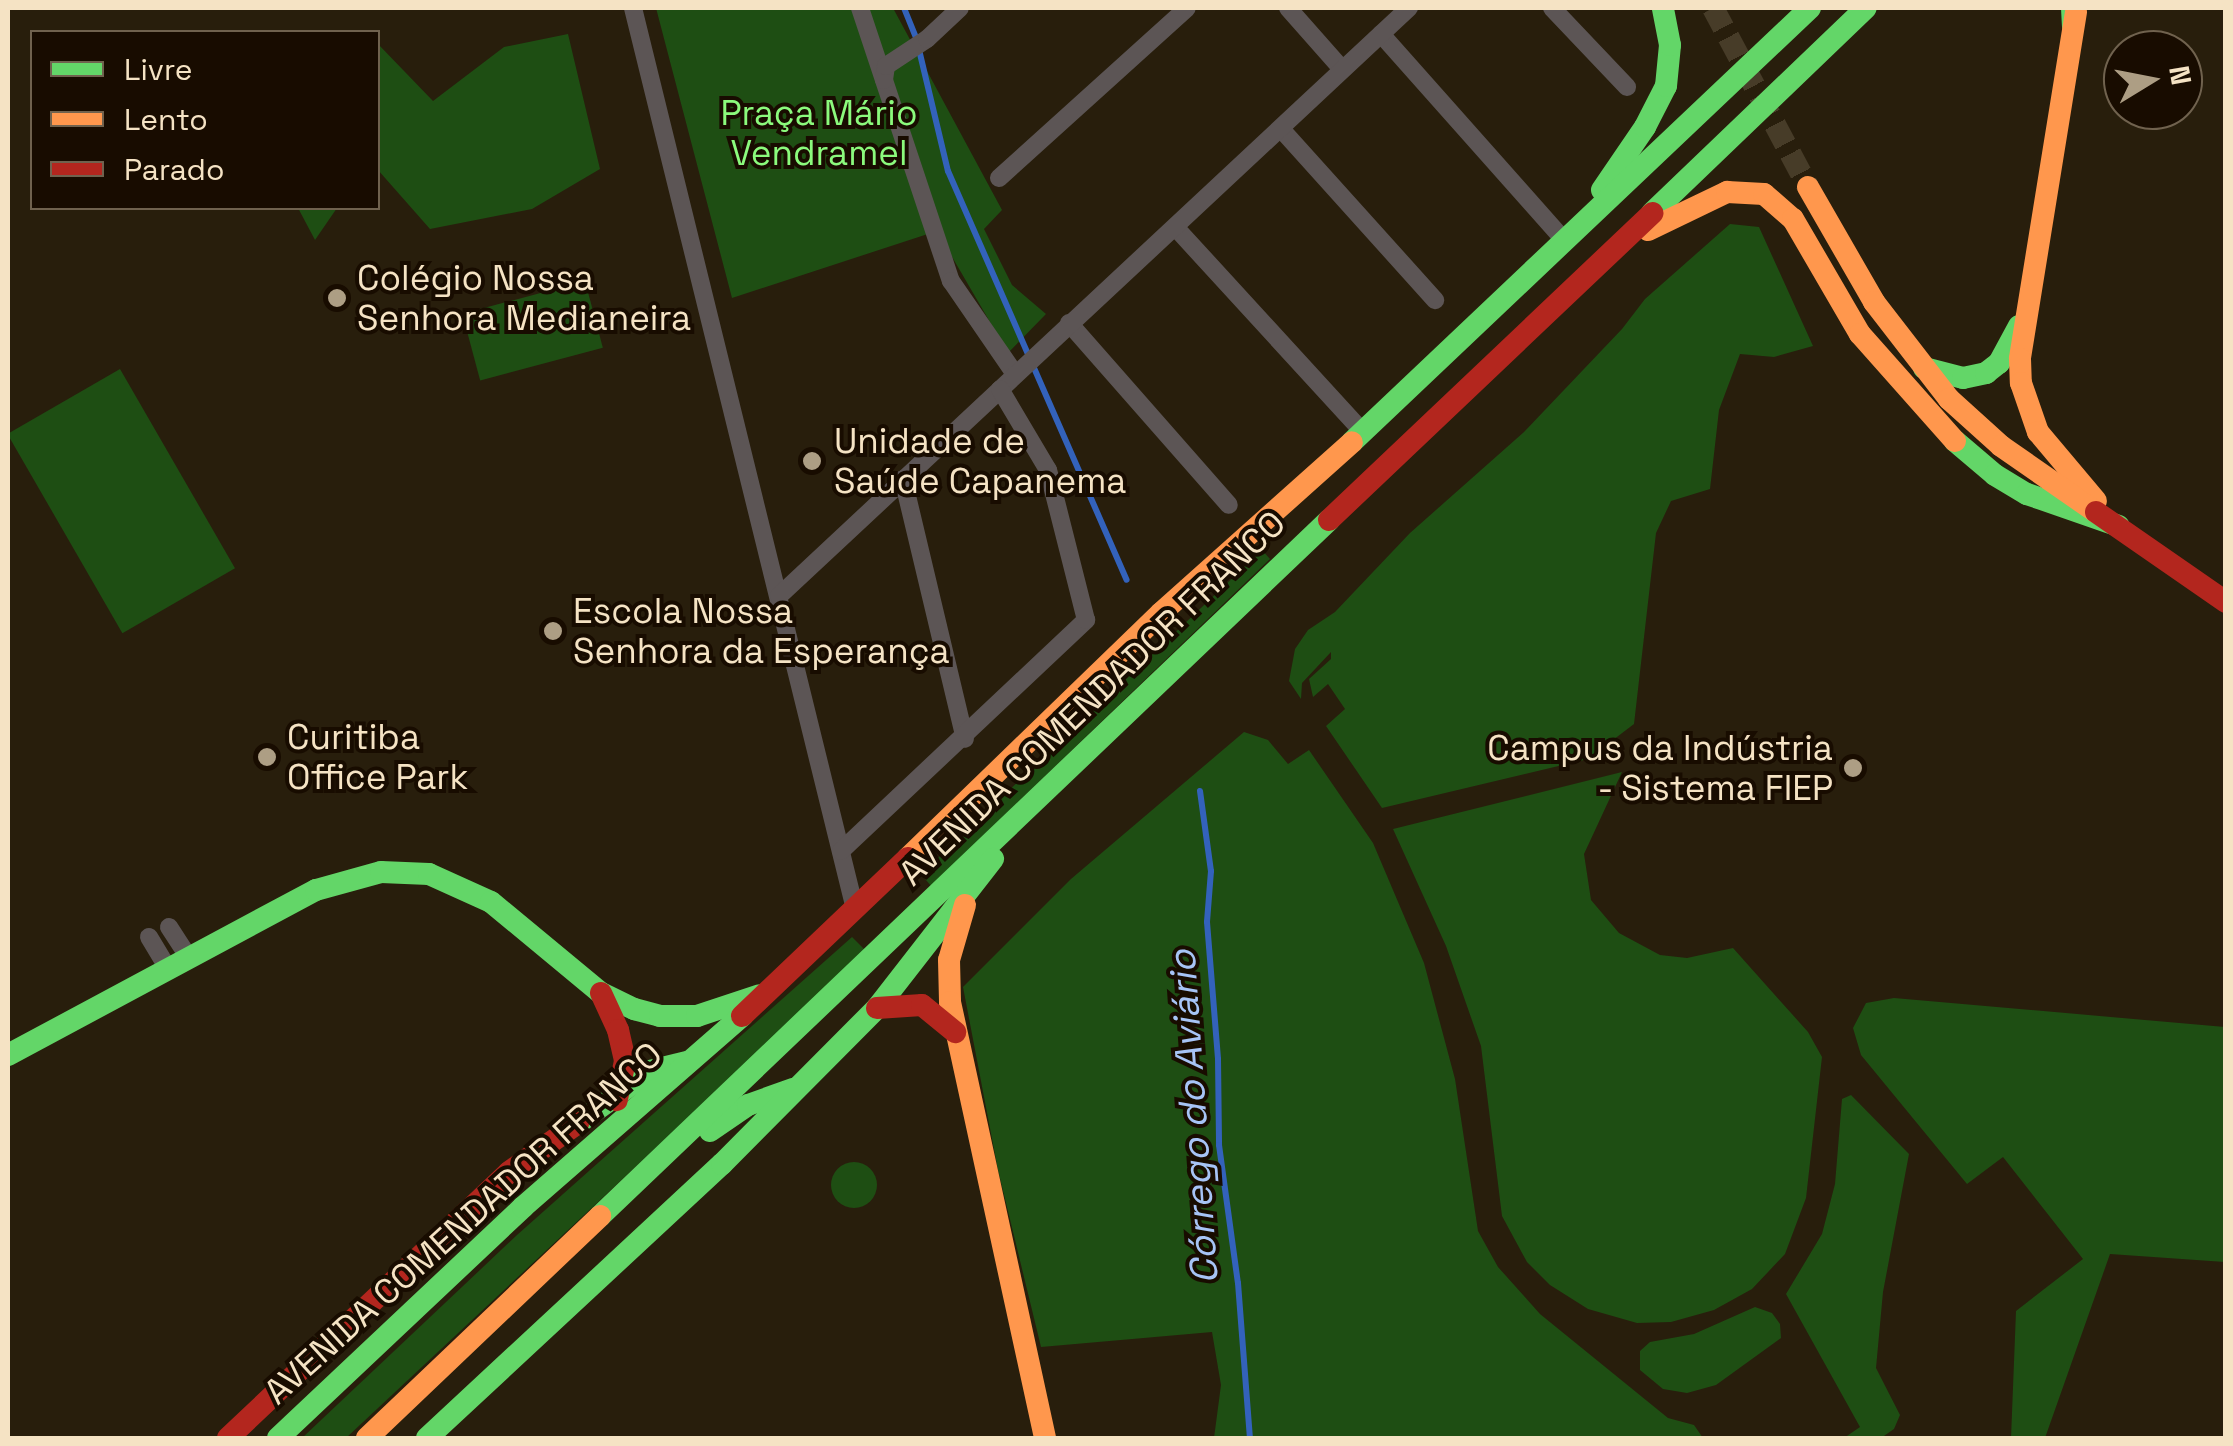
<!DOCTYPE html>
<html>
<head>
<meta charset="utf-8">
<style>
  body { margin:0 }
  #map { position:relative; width:2233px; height:1446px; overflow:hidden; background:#281e0c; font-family:"Space Grotesk",sans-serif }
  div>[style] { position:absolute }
  .green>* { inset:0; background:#1e4e13; transform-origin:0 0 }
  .round { border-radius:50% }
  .stream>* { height:6px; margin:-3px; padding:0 3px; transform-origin:3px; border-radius:3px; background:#3362bb }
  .secondary-tunnel>* { height:22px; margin-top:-11px; transform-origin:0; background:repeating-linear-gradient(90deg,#473c28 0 22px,transparent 0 33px) }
  .street>* { height:18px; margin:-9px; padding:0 9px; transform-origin:9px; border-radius:9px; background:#5c5555 }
  .fast>* { height:22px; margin:-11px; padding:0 11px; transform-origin:11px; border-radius:11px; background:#63d668 }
  .slow>* { height:22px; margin:-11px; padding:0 11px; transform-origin:11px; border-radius:11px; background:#ff974d }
  .jam>* { height:22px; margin:-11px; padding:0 11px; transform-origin:11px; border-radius:11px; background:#b3261e }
  .dots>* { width:28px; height:28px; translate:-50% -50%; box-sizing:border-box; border:5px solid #180c00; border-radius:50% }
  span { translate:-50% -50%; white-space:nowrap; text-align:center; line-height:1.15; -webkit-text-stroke:8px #180c00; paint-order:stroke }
  .park-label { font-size:35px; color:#8bfa7c }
  .poi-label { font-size:35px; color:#f5e3c4 }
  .left { translate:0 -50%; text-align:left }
  .right { translate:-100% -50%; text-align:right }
  .street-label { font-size:35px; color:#f5e3c4 }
  .water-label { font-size:38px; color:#a7c4f6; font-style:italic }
  .frame { position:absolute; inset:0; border:10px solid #f5e3c4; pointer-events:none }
  .legend { position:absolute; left:30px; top:30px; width:350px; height:180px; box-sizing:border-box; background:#180c00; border:2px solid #70624e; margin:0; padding:12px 18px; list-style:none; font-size:30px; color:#f5e3c4 }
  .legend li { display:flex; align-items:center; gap:20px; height:50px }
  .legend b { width:50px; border:2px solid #70624e }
  .north { position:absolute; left:2103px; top:30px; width:100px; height:100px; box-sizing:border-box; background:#180c00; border:2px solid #70624e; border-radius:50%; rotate:80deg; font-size:28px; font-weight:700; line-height:40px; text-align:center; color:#f5e3c4 }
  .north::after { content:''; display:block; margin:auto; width:35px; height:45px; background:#ad9e84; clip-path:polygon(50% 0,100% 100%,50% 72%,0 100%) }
</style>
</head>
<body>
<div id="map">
  <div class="green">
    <i style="clip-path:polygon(656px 8px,893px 8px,1002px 210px,984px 229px,1012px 285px,1046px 314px,1008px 353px,937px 231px,732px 298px)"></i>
    <i style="clip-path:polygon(568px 34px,600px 169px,532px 209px,430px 229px,378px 170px,378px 44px,433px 101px,504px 47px)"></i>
    <i style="clip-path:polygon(298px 208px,337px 208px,315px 240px)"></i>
    <i style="clip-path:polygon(1730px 224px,1759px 227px,1813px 346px,1774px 357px,1740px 354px,1719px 410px,1710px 489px,1671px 501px,1656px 533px,1634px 724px,1588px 759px,1382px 808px,1326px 726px,1345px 709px,1328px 684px,1313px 697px,1309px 679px,1331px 659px,1331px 652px,1302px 683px,1301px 699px,1289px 681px,1295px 649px,1308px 630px,1335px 612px,1410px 533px,1524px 432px,1622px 329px,1645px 299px)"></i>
    <i style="left:585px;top:281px;width:69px;height:127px;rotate:75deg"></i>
    <i style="left:120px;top:369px;width:230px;height:130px;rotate:60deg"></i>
    <i style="clip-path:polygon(1262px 550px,1270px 559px,931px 886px,921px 874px)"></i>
    <i style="clip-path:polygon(1244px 732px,1268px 740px,1288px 764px,1309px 750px,1373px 843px,1424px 963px,1455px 1079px,1478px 1231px,1498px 1267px,1540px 1314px,1668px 1418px,1694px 1425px,1703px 1438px,1214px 1438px,1221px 1385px,1212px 1332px,1041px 1347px,998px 1170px,963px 987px,1071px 879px)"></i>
    <i style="clip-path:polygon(1622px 772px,1584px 854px,1591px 900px,1619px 933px,1660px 955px,1687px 958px,1733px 948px,1808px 1032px,1822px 1057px,1806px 1198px,1785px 1254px,1752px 1289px,1714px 1310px,1671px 1322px,1637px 1323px,1588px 1309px,1550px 1285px,1527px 1262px,1502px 1216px,1481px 1046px,1446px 946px,1393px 829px)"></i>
    <i style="clip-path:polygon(852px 937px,866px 951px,346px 1438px,302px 1438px,517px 1235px)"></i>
    <i style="clip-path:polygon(1894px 998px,2225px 1027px,2225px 1262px,2110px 1254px,2045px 1438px,2011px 1438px,2016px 1311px,2083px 1259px,2003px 1157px,1967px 1184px,1861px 1055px,1853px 1028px,1866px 1003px)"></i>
    <i style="clip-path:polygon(1851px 1095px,1909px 1154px,1883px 1292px,1876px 1368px,1900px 1415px,1894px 1429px,1881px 1438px,1844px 1438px,1860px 1427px,1786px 1294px,1822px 1234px,1835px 1184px,1842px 1099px)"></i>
    <i class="round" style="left:831px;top:1162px;width:46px;height:46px"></i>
    <i style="clip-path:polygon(1755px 1307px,1772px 1313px,1780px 1324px,1781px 1338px,1716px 1385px,1687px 1393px,1663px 1389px,1640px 1370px,1640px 1351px,1650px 1342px,1694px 1334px)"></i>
  </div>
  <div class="stream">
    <i style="left:904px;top:8px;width:31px;rotate:68deg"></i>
    <i style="left:916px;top:37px;width:138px;rotate:76.6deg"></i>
    <i style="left:948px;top:171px;width:446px;rotate:66.4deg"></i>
    <i style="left:1200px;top:791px;width:81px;rotate:82.2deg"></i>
    <i style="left:1211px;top:871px;width:51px;rotate:94.5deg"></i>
    <i style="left:1207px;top:922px;width:137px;rotate:85.4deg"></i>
    <i style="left:1218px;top:1059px;width:86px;rotate:89.3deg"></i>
    <i style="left:1219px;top:1145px;width:139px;rotate:82.2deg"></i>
    <i style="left:1238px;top:1283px;width:155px;rotate:85.6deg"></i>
  </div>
  <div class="secondary-tunnel">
    <i style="left:1713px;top:8px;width:203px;rotate:62deg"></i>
  </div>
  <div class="street">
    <i style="left:633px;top:8px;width:928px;rotate:76.16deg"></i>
    <i style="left:860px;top:8px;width:288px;rotate:71.6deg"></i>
    <i style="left:951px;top:281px;width:113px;rotate:55.5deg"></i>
    <i style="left:1288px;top:8px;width:81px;rotate:48.5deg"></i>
    <i style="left:1552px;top:8px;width:109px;rotate:46.5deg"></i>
    <i style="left:1381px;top:34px;width:277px;rotate:48.4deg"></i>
    <i style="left:884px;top:80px;width:14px;rotate:-82deg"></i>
    <i style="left:886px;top:66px;width:49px;rotate:-33.4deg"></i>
    <i style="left:927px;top:39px;width:45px;rotate:-43.2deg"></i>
    <i style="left:1282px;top:130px;width:229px;rotate:48deg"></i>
    <i style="left:999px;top:178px;width:253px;rotate:-42.1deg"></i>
    <i style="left:1176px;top:228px;width:277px;rotate:47.5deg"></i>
    <i style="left:1069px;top:323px;width:242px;rotate:48.7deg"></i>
    <i style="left:903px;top:479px;width:267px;rotate:76.6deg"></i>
    <i style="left:779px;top:596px;width:862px;rotate:-43.03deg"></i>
    <i style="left:841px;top:851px;width:337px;rotate:-43.3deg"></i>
    <i style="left:1086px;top:620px;width:155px;rotate:-104.2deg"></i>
    <i style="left:1048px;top:470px;width:94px;rotate:-120.7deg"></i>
    <i style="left:169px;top:927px;width:35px;rotate:57deg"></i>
    <i style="left:149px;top:937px;width:35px;rotate:59deg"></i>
  </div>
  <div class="fast">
    <i style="left:2072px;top:8px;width:18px;rotate:87deg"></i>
    <i style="left:1602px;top:190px;width:76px;rotate:-55.7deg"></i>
    <i style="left:1645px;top:127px;width:46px;rotate:-62.9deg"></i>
    <i style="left:1666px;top:86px;width:41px;rotate:-84.4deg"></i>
    <i style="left:1670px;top:45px;width:38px;rotate:-101deg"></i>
    <i style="left:1652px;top:213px;width:296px;rotate:-43.8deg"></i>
    <i style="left:1924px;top:368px;width:40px;rotate:14.4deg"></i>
    <i style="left:1963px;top:378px;width:24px;rotate:-12deg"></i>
    <i style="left:1986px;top:373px;width:16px;rotate:-38deg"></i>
    <i style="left:1999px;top:363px;width:42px;rotate:-61.6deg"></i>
    <i style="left:1955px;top:441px;width:52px;rotate:40.4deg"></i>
    <i style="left:1995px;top:475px;width:37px;rotate:31deg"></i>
    <i style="left:2027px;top:494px;width:97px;rotate:19.2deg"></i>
    <i style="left:1352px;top:442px;width:631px;rotate:-43.46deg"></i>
    <i style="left:8px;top:1055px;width:349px;rotate:-28.2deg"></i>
    <i style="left:316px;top:890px;width:67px;rotate:-15.5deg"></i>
    <i style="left:381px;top:872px;width:48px;rotate:2.4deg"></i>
    <i style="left:429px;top:874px;width:68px;rotate:24.3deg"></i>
    <i style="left:491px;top:902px;width:143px;rotate:39.6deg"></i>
    <i style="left:601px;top:993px;width:37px;rotate:26deg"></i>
    <i style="left:634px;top:1009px;width:27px;rotate:15deg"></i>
    <i style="left:660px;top:1016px;width:37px"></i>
    <i style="left:697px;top:1016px;width:66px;rotate:-18.4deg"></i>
    <i style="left:578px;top:1123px;width:89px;rotate:-35.8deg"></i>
    <i style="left:650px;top:1071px;width:38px;rotate:-14deg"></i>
    <i style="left:710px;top:1131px;width:46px;rotate:-34.4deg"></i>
    <i style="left:748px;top:1105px;width:48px;rotate:-19.6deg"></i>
    <i style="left:600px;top:1216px;width:1008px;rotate:-43.67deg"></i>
    <i style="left:278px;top:1438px;width:337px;rotate:-43.3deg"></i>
    <i style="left:523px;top:1207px;width:291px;rotate:-41.1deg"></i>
    <i style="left:427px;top:1438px;width:403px;rotate:-42.9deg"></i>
    <i style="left:722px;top:1164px;width:220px;rotate:-45.2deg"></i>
    <i style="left:877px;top:1008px;width:189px;rotate:-52.1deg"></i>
  </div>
  <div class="slow">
    <i style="left:2076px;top:12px;width:351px;rotate:99.2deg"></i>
    <i style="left:2020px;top:359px;width:24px;rotate:88deg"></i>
    <i style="left:2021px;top:383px;width:52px;rotate:70.9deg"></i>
    <i style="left:2038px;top:432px;width:90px;rotate:50deg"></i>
    <i style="left:1808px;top:187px;width:133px;rotate:60.1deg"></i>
    <i style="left:1874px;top:302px;width:123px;rotate:52.3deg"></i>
    <i style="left:1949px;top:399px;width:70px;rotate:42.1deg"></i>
    <i style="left:2001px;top:446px;width:116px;rotate:34.8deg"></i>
    <i style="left:1648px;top:230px;width:88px;rotate:-25.7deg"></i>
    <i style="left:1727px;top:192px;width:37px;rotate:3deg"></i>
    <i style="left:1764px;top:194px;width:38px;rotate:41deg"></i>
    <i style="left:1793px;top:219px;width:133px;rotate:59.8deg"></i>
    <i style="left:1860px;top:334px;width:143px;rotate:48.4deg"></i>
    <i style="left:908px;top:858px;width:352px;rotate:-44.1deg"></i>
    <i style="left:1161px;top:613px;width:256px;rotate:-41.8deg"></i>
    <i style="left:965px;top:905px;width:57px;rotate:106.2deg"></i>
    <i style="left:949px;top:960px;width:42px;rotate:88.6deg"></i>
    <i style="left:950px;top:1002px;width:446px;rotate:77.7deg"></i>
    <i style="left:367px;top:1438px;width:322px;rotate:-43.6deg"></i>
  </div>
  <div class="jam">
    <i style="left:2096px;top:512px;width:158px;rotate:34.7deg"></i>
    <i style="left:1329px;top:520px;width:446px;rotate:-43.5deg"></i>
    <i style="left:601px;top:993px;width:41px;rotate:65.3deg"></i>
    <i style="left:618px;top:1030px;width:32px;rotate:77deg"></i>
    <i style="left:625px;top:1061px;width:40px;rotate:102deg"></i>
    <i style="left:877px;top:1008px;width:45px;rotate:-3.8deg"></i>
    <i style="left:922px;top:1005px;width:43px;rotate:39.3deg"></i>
    <i style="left:742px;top:1016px;width:229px;rotate:-43.6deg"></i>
    <i style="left:228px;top:1438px;width:387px;rotate:-43.4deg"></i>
    <i style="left:509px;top:1172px;width:85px;rotate:-35.4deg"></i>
  </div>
  <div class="dots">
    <i style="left:337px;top:298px;background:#ad9e84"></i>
    <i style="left:812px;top:461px;background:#ad9e84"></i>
    <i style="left:553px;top:631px;background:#ad9e84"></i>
    <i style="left:267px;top:757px;background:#ad9e84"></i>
    <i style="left:1853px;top:768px;background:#ad9e84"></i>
  </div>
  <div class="park-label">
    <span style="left:819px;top:133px">Praça Mário<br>Vendramel</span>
  </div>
  <div class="poi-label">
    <span class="left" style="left:357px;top:298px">Colégio Nossa<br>Senhora Medianeira</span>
    <span class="left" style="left:834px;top:461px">Unidade de<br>Saúde Capanema</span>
    <span class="left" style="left:573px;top:631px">Escola Nossa<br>Senhora da Esperança</span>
    <span class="left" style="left:287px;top:757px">Curitiba<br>Office Park</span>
    <span class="right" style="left:1833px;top:768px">Campus da Indústria<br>- Sistema FIEP</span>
  </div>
  <div class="street-label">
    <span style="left:1092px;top:698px;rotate:-44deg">AVENIDA COMENDADOR FRANCO</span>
    <span style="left:463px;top:1223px;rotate:-42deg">AVENIDA COMENDADOR FRANCO</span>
  </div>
  <div class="water-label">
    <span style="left:1194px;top:1117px;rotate:-94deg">Córrego do Aviário</span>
  </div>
  <div class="frame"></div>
  <ul class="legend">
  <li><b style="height:12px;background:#63d668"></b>Livre</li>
  <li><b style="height:12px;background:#ff974d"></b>Lento</li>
  <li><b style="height:12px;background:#b3261e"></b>Parado</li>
  </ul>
  <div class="north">N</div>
</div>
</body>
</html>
